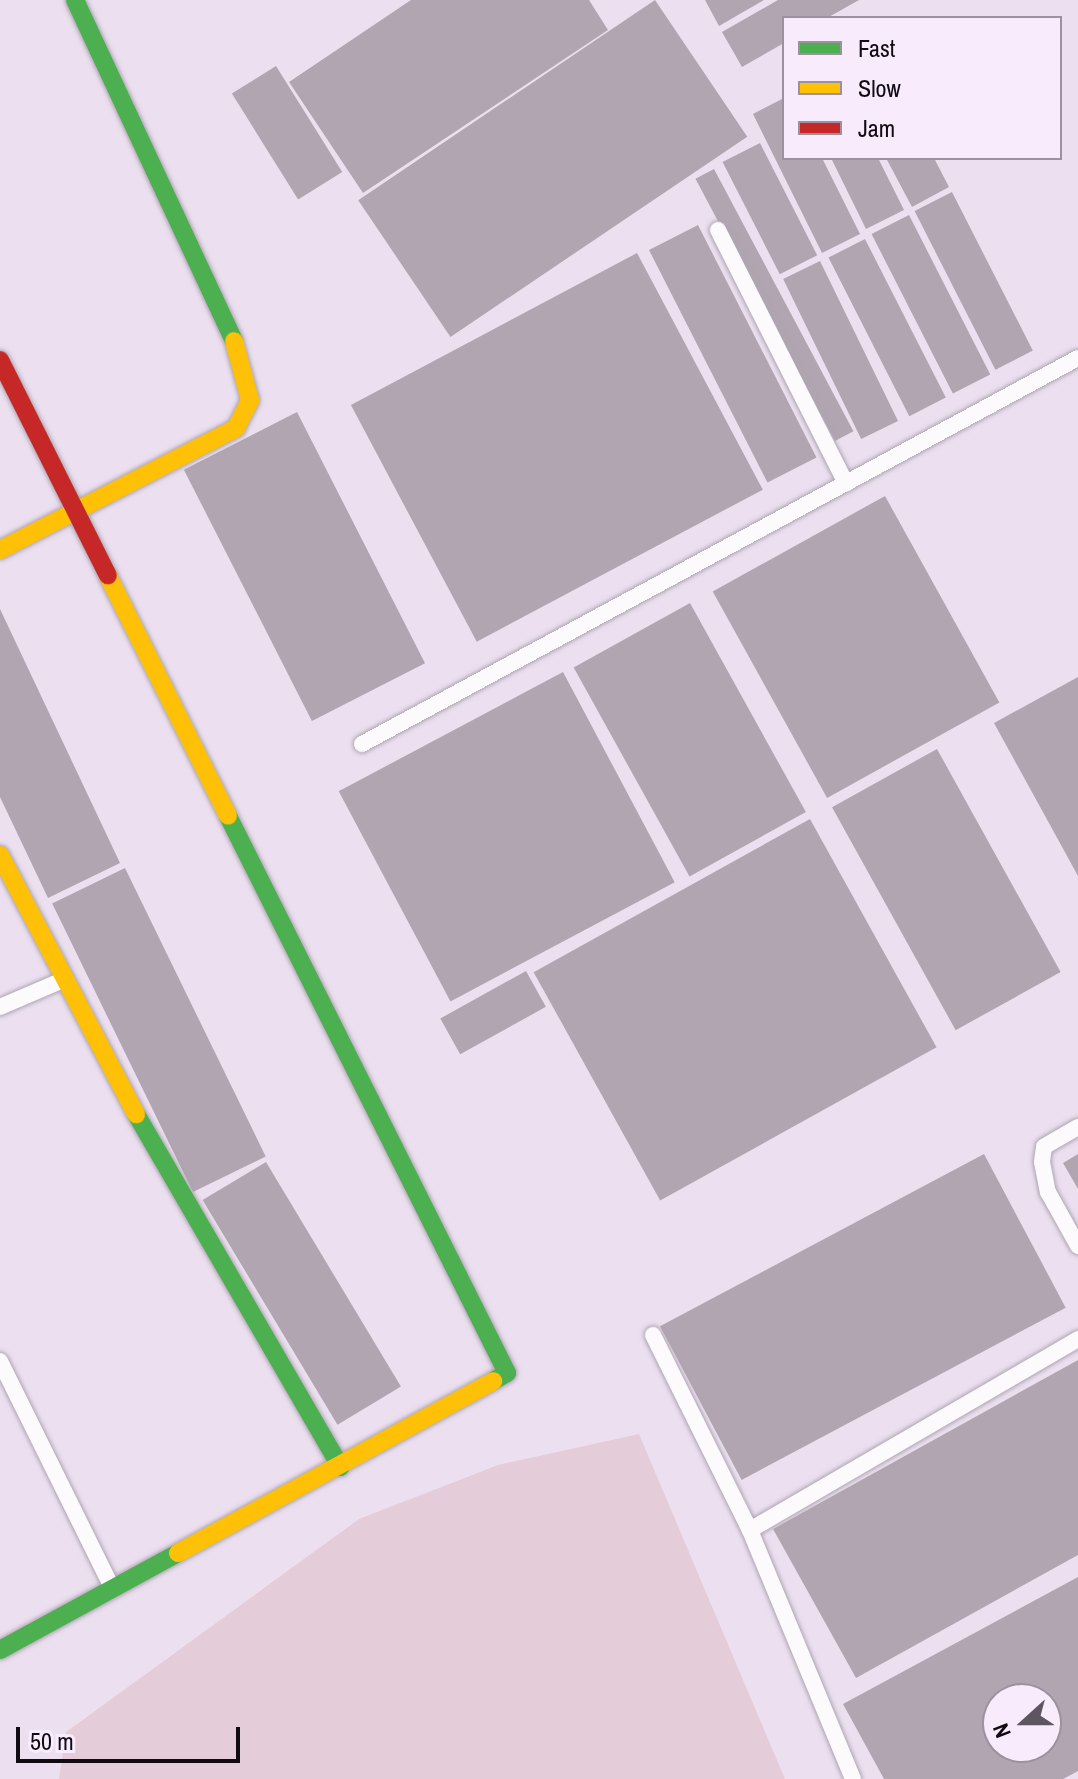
<!DOCTYPE html>
<html>
<head>
<meta charset="utf-8">
<style>
  body { margin:0 }
  #map { position:relative; width:1078px; height:1779px; overflow:hidden; background:#ece0f0; font-family:"Archivo Narrow",sans-serif }
  div>[style] { position:absolute }
  .green>* { inset:0; background:#e5ccd9 }
  .building>* { inset:0; background:#b0a5b0; transform-origin:0 0 }
  .roads { filter:drop-shadow(0 0 2px #aea5b1) drop-shadow(0 0 2px #aea5b1) }
  .lane>* { height:16px; margin:-8px; padding:0 8px; transform-origin:8px; border-radius:8px; background:#fcfafd }
  .fast>* { height:18px; margin:-9px; padding:0 9px; transform-origin:9px; border-radius:9px; background:#4caf50 }
  .slow>* { height:18px; margin:-9px; padding:0 9px; transform-origin:9px; border-radius:9px; background:#ffc107 }
  .jam>* { height:18px; margin:-9px; padding:0 9px; transform-origin:9px; border-radius:9px; background:#c62828 }
  span { translate:-50% -50%; white-space:nowrap; text-align:center; line-height:1.15; -webkit-text-stroke:8px #f7ebfc; paint-order:stroke }
  .legend { position:absolute; left:782px; top:16px; width:280px; height:144px; box-sizing:border-box; background:#f7ebfc; border:2px solid #9b919f; margin:0; padding:10px 14px; list-style:none; font-size:24px; color:#100a13 }
  .legend li { display:flex; align-items:center; gap:16px; height:40px }
  .legend b { width:40px; border:2px solid #9b919f }
  .north { position:absolute; left:982px; top:1683px; width:80px; height:80px; box-sizing:border-box; background:#f7ebfc; border:2px solid #9b919f; border-radius:50%; rotate:249deg; font-size:22px; font-weight:700; line-height:32px; text-align:center; color:#100a13 }
  .north::after { content:''; display:block; margin:auto; width:28px; height:36px; background:#5d5560; clip-path:polygon(50% 0,100% 100%,50% 72%,0 100%) }
  .scale { position:absolute; left:16px; top:1727px; width:224px; height:36px; box-sizing:border-box; border:4px solid #100a13; border-top:0; padding-left:10px; font-size:24px; line-height:28px; white-space:nowrap; color:#100a13; -webkit-text-stroke:6px #f7ebfc; paint-order:stroke }
</style>
</head>
<body>
<div id="map">
  <div class="green">
    <i style="clip-path:polygon(639px 1434px,785px 1779px,59px 1779px,66px 1732px,359px 1519px,498px 1465px)"></i>
  </div>
  <div class="building">
    <i style="clip-path:polygon(411px 0,589px 0,608px 30px,363px 193px,289px 82px)"></i>
    <i style="left:655px;top:0;width:165px;height:358px;rotate:56deg"></i>
    <i style="clip-path:polygon(705px 0,764px 0,719px 26px)"></i>
    <i style="clip-path:polygon(778px 0,859px 0,827px 18px,784px 18px,784px 43px,742px 67px,722px 32px)"></i>
    <i style="left:276px;top:66px;width:125px;height:52px;rotate:58deg"></i>
    <i style="clip-path:polygon(784px 98px,784px 158px,822px 158px,860px 234px,822px 253px,753px 114px)"></i>
    <i style="left:760px;top:143px;width:126px;height:42px;rotate:63deg"></i>
    <i style="clip-path:polygon(831px 158px,878px 158px,904px 210px,866px 229px)"></i>
    <i style="clip-path:polygon(886px 158px,934px 158px,949px 187px,912px 207px)"></i>
    <i style="left:714px;top:169px;width:297px;height:21px;rotate:62deg"></i>
    <i style="left:952px;top:192px;width:178px;height:42px;rotate:63deg"></i>
    <i style="left:909px;top:215px;width:179px;height:42px;rotate:63deg"></i>
    <i style="left:698px;top:225px;width:261px;height:55px;rotate:63deg"></i>
    <i style="left:865px;top:239px;width:178px;height:41px;rotate:63deg"></i>
    <i style="left:637px;top:253px;width:268px;height:324px;rotate:62deg"></i>
    <i style="left:820px;top:261px;width:178px;height:41px;rotate:64deg"></i>
    <i style="left:297px;top:412px;width:282px;height:127px;rotate:63deg"></i>
    <i style="left:885px;top:496px;width:236px;height:197px;rotate:61deg"></i>
    <i style="left:690px;top:603px;width:239px;height:133px;rotate:61deg"></i>
    <i style="clip-path:polygon(0 609px,120px 863px,48px 898px,0 797px)"></i>
    <i style="left:563px;top:672px;width:238px;height:254px;rotate:62deg"></i>
    <i style="clip-path:polygon(1078px 677px,1078px 876px,994px 723px)"></i>
    <i style="left:937px;top:749px;width:255px;height:120px;rotate:61deg"></i>
    <i style="left:810px;top:819px;width:261px;height:316px;rotate:61deg"></i>
    <i style="left:125px;top:868px;width:321px;height:81px;rotate:64deg"></i>
    <i style="left:526px;top:971px;width:41px;height:98px;rotate:61deg"></i>
    <i style="left:984px;top:1154px;width:174px;height:367px;rotate:62deg"></i>
    <i style="clip-path:polygon(1078px 1154px,1078px 1189px,1063px 1163px)"></i>
    <i style="left:266px;top:1162px;width:262px;height:74px;rotate:59deg"></i>
    <i style="clip-path:polygon(1078px 1360px,1078px 1555px,856px 1678px,773px 1529px)"></i>
    <i style="clip-path:polygon(evenodd,1078px 1577px,1078px 1771px,1063px 1779px,884px 1779px,843px 1704px,1078px 1577px,998px 1699px,1046px 1699px,1046px 1747px,998px 1747px,998px 1699px)"></i>
  </div>
  <div class="roads">
    <div class="lane">
      <i style="left:718px;top:230px;width:284px;rotate:63.2deg"></i>
      <i style="left:362px;top:744px;width:813px;rotate:-28.33deg"></i>
      <i style="left:0;top:1007px;width:69px;rotate:-23.2deg"></i>
      <i style="left:1078px;top:1127px;width:39px;rotate:150deg"></i>
      <i style="left:1044px;top:1147px;width:15px;rotate:98deg"></i>
      <i style="left:1042px;top:1162px;width:31px;rotate:79deg"></i>
      <i style="left:1048px;top:1192px;width:62px;rotate:60.9deg"></i>
      <i style="left:653px;top:1335px;width:218px;rotate:63.6deg"></i>
      <i style="left:0;top:1361px;width:253px;rotate:63.7deg"></i>
      <i style="left:853px;top:1779px;width:269px;rotate:-112.5deg"></i>
      <i style="left:750px;top:1530px;width:380px;rotate:-30.2deg"></i>
    </div>
    <div class="fast">
      <i style="left:75px;top:0;width:376px;rotate:65deg"></i>
      <i style="left:228px;top:816px;width:623px;rotate:63.39deg"></i>
      <i style="left:507px;top:1373px;width:16px;rotate:150deg"></i>
      <i style="left:136px;top:1114px;width:408px;rotate:59.9deg"></i>
      <i style="left:0;top:1650px;width:203px;rotate:-28.6deg"></i>
    </div>
    <div class="slow">
      <i style="left:0;top:550px;width:266px;rotate:-27.3deg"></i>
      <i style="left:236px;top:428px;width:31px;rotate:-63deg"></i>
      <i style="left:250px;top:400px;width:61px;rotate:-105.2deg"></i>
      <i style="left:108px;top:576px;width:268px;rotate:63.4deg"></i>
      <i style="left:0;top:855px;width:293px;rotate:62.3deg"></i>
      <i style="left:178px;top:1553px;width:359px;rotate:-28.6deg"></i>
    </div>
    <div class="jam">
      <i style="left:0;top:360px;width:241px;rotate:63.4deg"></i>
    </div>
  </div>
  <ul class="legend">
  <li><b style="height:10px;background:#4caf50"></b>Fast</li>
  <li><b style="height:10px;background:#ffc107"></b>Slow</li>
  <li><b style="height:10px;background:#c62828"></b>Jam</li>
  </ul>
  <div class="north">N</div>
  <div class="scale">50 m</div>
</div>
</body>
</html>
